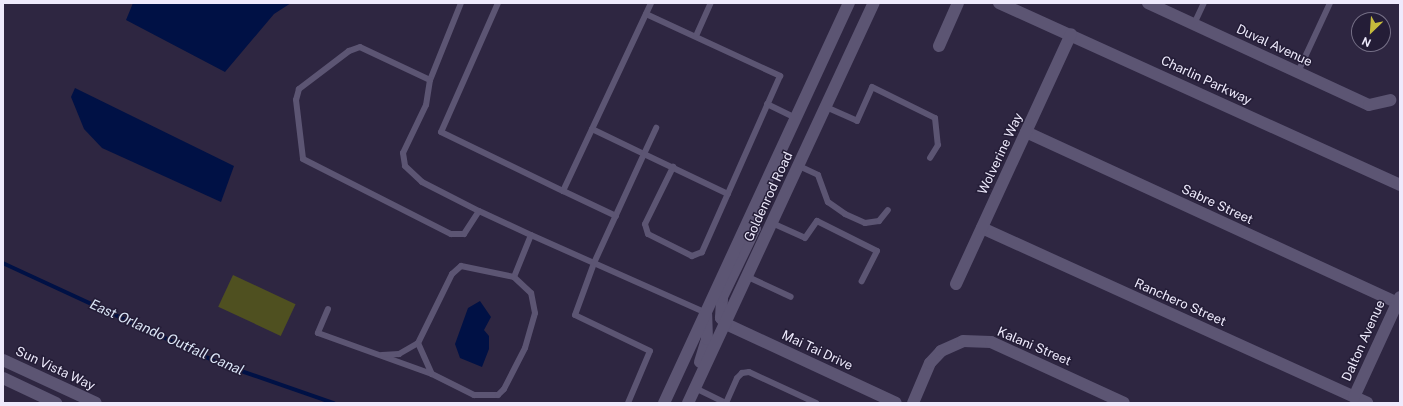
<!DOCTYPE html>
<html>
<head>
<meta charset="utf-8">
<style>
  body { margin:0 }
  #map { position:relative; width:1403px; height:406px; overflow:hidden; background:#2e2641; font-family:"Public Sans",sans-serif }
  div>[style] { position:absolute }
  .green>* { inset:0; background:#4f5020; transform-origin:0 0 }
  .water>* { inset:0; background:#001145 }
  .stream>* { height:3.5px; margin:-1.75px; padding:0 1.75px; transform-origin:1.75px; border-radius:1.75px; background:#001145 }
  .lane>* { height:6px; margin:-3px; padding:0 3px; transform-origin:3px; border-radius:3px; background:#5c5573 }
  .street>* { height:12px; margin:-6px; padding:0 6px; transform-origin:6px; border-radius:6px; background:#5c5573 }
  .secondary>* { height:12px; margin:-6px; padding:0 6px; transform-origin:6px; border-radius:6px; background:#5c5573 }
  span { translate:-50% -50%; white-space:nowrap; text-align:center; line-height:1.15; -webkit-text-stroke:3px #241d37; paint-order:stroke }
  .street-label { font-size:13px; color:#eeeafc }
  .water-label { font-size:14px; color:#dbe5f6; font-style:italic }
  .frame { position:absolute; inset:0; border:4px solid #eeeafc; pointer-events:none }
  .north { position:absolute; left:1351px; top:12px; width:40px; height:40px; box-sizing:border-box; background:#241d37; border:1px solid #756f86; border-radius:50%; rotate:205deg; font-size:11px; font-weight:700; line-height:16px; text-align:center; color:#eeeafc }
  .north::after { content:''; display:block; margin:auto; width:14px; height:18px; background:#c6bb3c; clip-path:polygon(50% 0,100% 100%,50% 72%,0 100%) }
</style>
</head>
<body>
<div id="map">
  <div class="green">
    <i style="left:233px;top:275px;width:69px;height:35px;rotate:25deg"></i>
  </div>
  <div class="water">
    <i style="clip-path:polygon(133px 3px,291px 3px,274px 14px,225px 72px,126px 20px)"></i>
    <i style="clip-path:polygon(75px 88px,234px 166px,221px 202px,102px 148px,84px 129px,71px 97px)"></i>
    <i style="clip-path:polygon(480px 301px,491px 317px,484px 330px,489px 336px,489px 349px,482px 367px,460px 358px,455px 344px,468px 308px)"></i>
  </div>
  <div class="stream">
    <i style="left:3px;top:263px;width:243px;rotate:24.8deg"></i>
    <i style="left:224px;top:365px;width:116px;rotate:19.1deg"></i>
  </div>
  <div class="lane">
    <i style="left:461px;top:3px;width:83px;rotate:111.9deg"></i>
    <i style="left:430px;top:80px;width:77px;rotate:-154.8deg"></i>
    <i style="left:360px;top:47px;width:12px;rotate:160deg"></i>
    <i style="left:349px;top:51px;width:63px;rotate:142.8deg"></i>
    <i style="left:299px;top:89px;width:11px;rotate:105deg"></i>
    <i style="left:296px;top:100px;width:59px;rotate:83.2deg"></i>
    <i style="left:303px;top:159px;width:166px;rotate:26.9deg"></i>
    <i style="left:451px;top:234px;width:13px"></i>
    <i style="left:464px;top:234px;width:27px;rotate:-57deg"></i>
    <i style="left:479px;top:211px;width:57px;rotate:24.8deg"></i>
    <i style="left:498px;top:3px;width:141px;rotate:113.8deg"></i>
    <i style="left:441px;top:132px;width:136px;rotate:25.8deg"></i>
    <i style="left:646px;top:14px;width:148px;rotate:24.8deg"></i>
    <i style="left:780px;top:76px;width:193px;rotate:113.9deg"></i>
    <i style="left:702px;top:252px;width:11px;rotate:158deg"></i>
    <i style="left:692px;top:256px;width:49px;rotate:-153.4deg"></i>
    <i style="left:648px;top:234px;width:10px;rotate:-107deg"></i>
    <i style="left:645px;top:224px;width:64px;rotate:-63.8deg"></i>
    <i style="left:1194px;top:24px;width:23px;rotate:-65deg"></i>
    <i style="left:696px;top:36px;width:36px;rotate:-66deg"></i>
    <i style="left:1298px;top:72px;width:76px;rotate:-65.1deg"></i>
    <i style="left:430px;top:80px;width:25px;rotate:99deg"></i>
    <i style="left:426px;top:105px;width:53px;rotate:115.6deg"></i>
    <i style="left:403px;top:153px;width:13px;rotate:81deg"></i>
    <i style="left:405px;top:166px;width:23px;rotate:43deg"></i>
    <i style="left:422px;top:182px;width:64px;rotate:27deg"></i>
    <i style="left:767px;top:104px;width:32px;rotate:26deg"></i>
    <i style="left:826px;top:107px;width:34px;rotate:24deg"></i>
    <i style="left:857px;top:121px;width:37px;rotate:-66deg"></i>
    <i style="left:872px;top:87px;width:70px;rotate:26.2deg"></i>
    <i style="left:935px;top:118px;width:27px;rotate:84deg"></i>
    <i style="left:938px;top:145px;width:15px;rotate:122deg"></i>
    <i style="left:592px;top:129px;width:58px;rotate:25.7deg"></i>
    <i style="left:644px;top:154px;width:29px;rotate:-65deg"></i>
    <i style="left:799px;top:166px;width:21px;rotate:25deg"></i>
    <i style="left:818px;top:175px;width:29px;rotate:70deg"></i>
    <i style="left:828px;top:202px;width:21px;rotate:35deg"></i>
    <i style="left:845px;top:214px;width:22px;rotate:24deg"></i>
    <i style="left:865px;top:223px;width:14px;rotate:-8deg"></i>
    <i style="left:879px;top:221px;width:14px;rotate:-51deg"></i>
    <i style="left:616px;top:216px;width:59px;rotate:-154.7deg"></i>
    <i style="left:563px;top:191px;width:208px;rotate:-64.9deg"></i>
    <i style="left:772px;top:223px;width:36px;rotate:24deg"></i>
    <i style="left:805px;top:238px;width:21px;rotate:-55deg"></i>
    <i style="left:817px;top:221px;width:67px;rotate:26.6deg"></i>
    <i style="left:877px;top:251px;width:34px;rotate:117deg"></i>
    <i style="left:514px;top:277px;width:45px;rotate:-68deg"></i>
    <i style="left:531px;top:235px;width:192px;rotate:24deg"></i>
    <i style="left:748px;top:277px;width:47px;rotate:24.9deg"></i>
    <i style="left:328px;top:309px;width:26px;rotate:113deg"></i>
    <i style="left:318px;top:333px;width:121px;rotate:19.8deg"></i>
    <i style="left:432px;top:374px;width:47px;rotate:26.6deg"></i>
    <i style="left:474px;top:395px;width:24px"></i>
    <i style="left:498px;top:395px;width:8px;rotate:-45deg"></i>
    <i style="left:504px;top:389px;width:46px;rotate:-62.9deg"></i>
    <i style="left:525px;top:348px;width:36px;rotate:-74deg"></i>
    <i style="left:535px;top:313px;width:20px;rotate:-101deg"></i>
    <i style="left:531px;top:293px;width:23px;rotate:-137deg"></i>
    <i style="left:514px;top:277px;width:54px;rotate:-168.3deg"></i>
    <i style="left:461px;top:266px;width:12px;rotate:138deg"></i>
    <i style="left:452px;top:274px;width:77px;rotate:116.2deg"></i>
    <i style="left:418px;top:343px;width:34px;rotate:66deg"></i>
    <i style="left:382px;top:355px;width:17px;rotate:-3deg"></i>
    <i style="left:399px;top:354px;width:22px;rotate:-30deg"></i>
    <i style="left:695px;top:388px;width:34px;rotate:26deg"></i>
    <i style="left:628px;top:403px;width:56px;rotate:-67.1deg"></i>
    <i style="left:650px;top:351px;width:83px;rotate:-154.4deg"></i>
    <i style="left:575px;top:315px;width:55px;rotate:-69.9deg"></i>
    <i style="left:594px;top:263px;width:120px;rotate:-65.4deg"></i>
    <i style="left:644px;top:154px;width:93px;rotate:25.5deg"></i>
    <i style="left:726px;top:403px;width:27px;rotate:-66deg"></i>
    <i style="left:737px;top:378px;width:7px;rotate:-45deg"></i>
    <i style="left:742px;top:373px;width:7px;rotate:-8deg"></i>
    <i style="left:749px;top:372px;width:74px;rotate:24.8deg"></i>
  </div>
  <div class="street">
    <i style="left:999px;top:3px;width:440px;rotate:24.4deg"></i>
    <i style="left:1148px;top:3px;width:243px;rotate:24.8deg"></i>
    <i style="left:1369px;top:105px;width:22px;rotate:-13deg"></i>
    <i style="left:939px;top:46px;width:47px;rotate:-66.2deg"></i>
    <i style="left:1026px;top:132px;width:409px;rotate:24.7deg"></i>
    <i style="left:982px;top:228px;width:423px;rotate:24.4deg"></i>
    <i style="left:956px;top:284px;width:275px;rotate:-65.3deg"></i>
    <i style="left:726px;top:324px;width:187px;rotate:24.9deg"></i>
    <i style="left:3px;top:360px;width:102px;rotate:24.8deg"></i>
    <i style="left:3px;top:378px;width:59px;rotate:25.3deg"></i>
    <i style="left:1354px;top:397px;width:110px;rotate:-65.3deg"></i>
    <i style="left:913px;top:403px;width:43px;rotate:-67deg"></i>
    <i style="left:930px;top:363px;width:16px;rotate:-47deg"></i>
    <i style="left:941px;top:351px;width:24px;rotate:-24deg"></i>
    <i style="left:963px;top:341px;width:28px;rotate:2deg"></i>
    <i style="left:991px;top:342px;width:146px;rotate:24.6deg"></i>
  </div>
  <div class="secondary">
    <i style="left:726px;top:324px;width:8px;rotate:-130deg"></i>
    <i style="left:721px;top:318px;width:21px;rotate:-87deg"></i>
    <i style="left:722px;top:297px;width:76px;rotate:-64.4deg"></i>
    <i style="left:755px;top:228px;width:15px;rotate:-101deg"></i>
    <i style="left:700px;top:362px;width:24px;rotate:-73deg"></i>
    <i style="left:707px;top:339px;width:25px;rotate:-92deg"></i>
    <i style="left:664px;top:403px;width:441px;rotate:-65.2deg"></i>
    <i style="left:688px;top:403px;width:441px;rotate:-65.1deg"></i>
  </div>
  <div class="street-label">
    <span style="left:1274px;top:46px;rotate:25deg">Duval Avenue</span>
    <span style="left:1206px;top:81px;rotate:25deg">Charlin Parkway</span>
    <span style="left:1001px;top:154px;rotate:-65deg">Wolverine Way</span>
    <span style="left:769px;top:197px;rotate:-65deg">Goldenrod Road</span>
    <span style="left:1217px;top:205px;rotate:25deg">Sabre Street</span>
    <span style="left:1180px;top:303px;rotate:24deg">Ranchero Street</span>
    <span style="left:1364px;top:341px;rotate:-66deg">Dalton Avenue</span>
    <span style="left:1034px;top:347px;rotate:23deg">Kalani Street</span>
    <span style="left:817px;top:351px;rotate:25deg">Mai Tai Drive</span>
    <span style="left:55px;top:369px;rotate:25deg">Sun Vista Way</span>
  </div>
  <div class="water-label">
    <span style="left:167px;top:337px;rotate:24deg">East Orlando Outfall Canal</span>
  </div>
  <div class="frame"></div>
  <div class="north">N</div>
</div>
</body>
</html>
